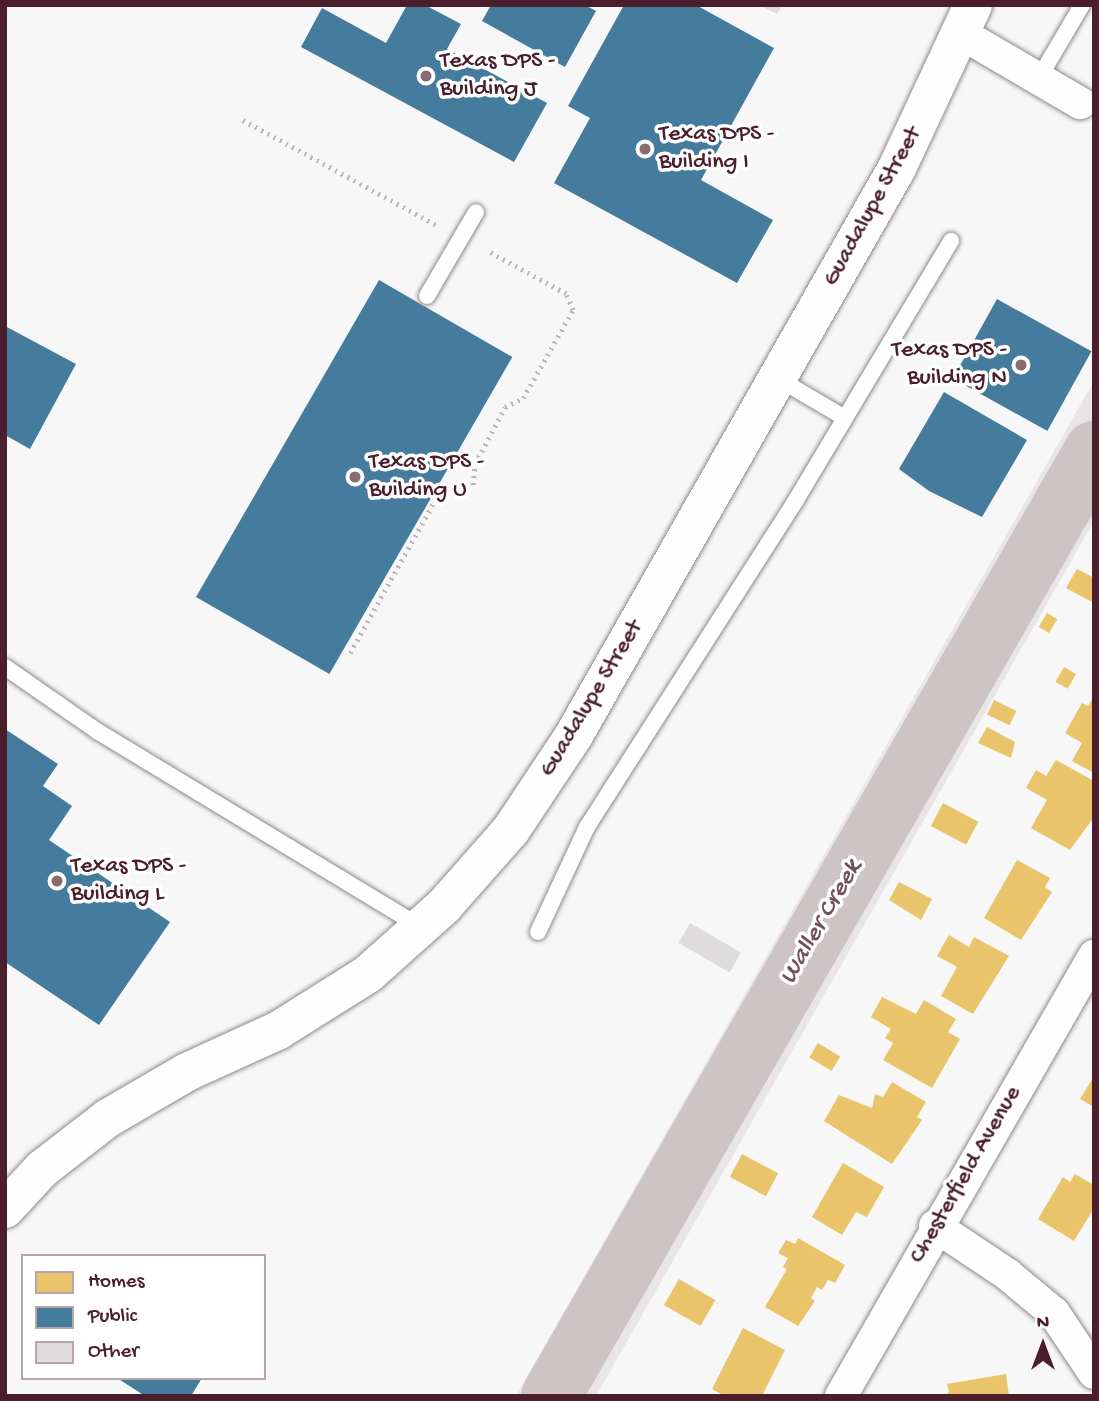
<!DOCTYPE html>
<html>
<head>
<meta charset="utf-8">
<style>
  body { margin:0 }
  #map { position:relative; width:1099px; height:1401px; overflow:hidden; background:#f7f7f7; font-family:"Gochi Hand",sans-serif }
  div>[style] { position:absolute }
  .green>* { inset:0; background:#e9e5e6 }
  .homes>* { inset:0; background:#e9c46a; transform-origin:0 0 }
  .public>* { inset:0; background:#457b9d; transform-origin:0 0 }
  .river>* { height:60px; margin:-30px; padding:0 30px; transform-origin:30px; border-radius:30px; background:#cec3c5 }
  .building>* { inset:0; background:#dedcdc; transform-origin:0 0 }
  .path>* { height:4.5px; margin-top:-2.25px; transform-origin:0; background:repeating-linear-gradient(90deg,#bcb6b8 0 2px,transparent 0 7px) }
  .roads { filter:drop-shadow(0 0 2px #90888a) drop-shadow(0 0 2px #90888a) }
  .lane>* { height:16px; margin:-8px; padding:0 8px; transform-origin:8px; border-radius:8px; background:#fefefe }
  .street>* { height:32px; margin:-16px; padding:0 16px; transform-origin:16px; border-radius:16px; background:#fefefe }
  .secondary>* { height:38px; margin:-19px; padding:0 19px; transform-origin:19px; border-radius:19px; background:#fefefe }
  .dots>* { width:19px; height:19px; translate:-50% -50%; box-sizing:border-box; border:4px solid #fff; border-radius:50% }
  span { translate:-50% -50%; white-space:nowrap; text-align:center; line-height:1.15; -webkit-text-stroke:7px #fff; paint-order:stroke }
  .poi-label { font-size:24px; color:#4a1f2b }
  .left { translate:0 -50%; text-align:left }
  .right { translate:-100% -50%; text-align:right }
  .street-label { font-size:24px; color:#4a1f2b }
  .water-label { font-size:26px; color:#72515a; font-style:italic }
  .frame { position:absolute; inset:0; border:7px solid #4a1f2b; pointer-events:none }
  .legend { position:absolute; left:21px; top:1254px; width:245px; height:126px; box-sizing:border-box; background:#fff; border:2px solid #b7a5aa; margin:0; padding:9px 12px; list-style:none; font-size:21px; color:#4a1f2b }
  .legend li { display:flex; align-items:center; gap:14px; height:35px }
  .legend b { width:35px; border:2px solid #b7a5aa }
  .north { position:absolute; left:1008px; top:1310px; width:70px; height:70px; -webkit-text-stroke:5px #fff; paint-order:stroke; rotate:0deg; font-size:19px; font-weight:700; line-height:28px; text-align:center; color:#4a1f2b }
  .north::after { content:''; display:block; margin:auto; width:24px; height:32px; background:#4a1f2b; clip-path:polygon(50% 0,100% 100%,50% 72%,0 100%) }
</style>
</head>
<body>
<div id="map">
  <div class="green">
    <i style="clip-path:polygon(1094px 381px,1094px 521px,596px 1396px,516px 1396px)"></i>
  </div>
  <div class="homes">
    <i style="clip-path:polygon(1077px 569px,1094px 578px,1094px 603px,1066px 588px)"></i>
    <i style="left:1047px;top:613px;width:12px;height:16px;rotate:31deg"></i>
    <i style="left:1064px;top:667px;width:14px;height:17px;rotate:30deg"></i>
    <i style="clip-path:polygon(1094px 696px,1094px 773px,1072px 761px,1082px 743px,1065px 733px,1082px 703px,1088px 706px)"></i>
    <i style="left:994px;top:700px;width:25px;height:16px;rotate:26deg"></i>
    <i style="clip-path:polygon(987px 727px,1015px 742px,1011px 758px,978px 743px)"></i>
    <i style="clip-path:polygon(1056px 760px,1094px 781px,1094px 817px,1070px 850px,1031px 828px,1047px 800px,1026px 788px,1036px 770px,1046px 776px)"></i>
    <i style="left:943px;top:803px;width:40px;height:26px;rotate:28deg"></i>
    <i style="clip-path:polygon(1017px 860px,1050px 878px,1045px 887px,1052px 892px,1021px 940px,984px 918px)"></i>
    <i style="clip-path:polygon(899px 882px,932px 899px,921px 920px,889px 900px)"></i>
    <i style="clip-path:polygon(949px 935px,969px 947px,974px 937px,1009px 956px,973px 1014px,941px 996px,957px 967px,937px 956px)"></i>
    <i style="clip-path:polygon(882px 997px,916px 1014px,924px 1000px,956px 1019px,948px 1032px,960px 1039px,932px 1088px,883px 1060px,893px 1043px,885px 1038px,891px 1029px,871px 1017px)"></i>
    <i style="left:818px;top:1043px;width:26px;height:17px;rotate:31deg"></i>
    <i style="clip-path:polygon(1094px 1076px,1094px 1107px,1080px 1099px)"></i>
    <i style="clip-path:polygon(892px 1082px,926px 1102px,917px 1117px,922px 1120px,892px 1164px,824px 1121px,839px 1095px,872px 1108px,875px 1094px,883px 1097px)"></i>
    <i style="left:742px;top:1154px;width:41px;height:26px;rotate:28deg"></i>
    <i style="clip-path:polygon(843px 1163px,884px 1187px,867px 1217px,856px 1212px,842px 1235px,812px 1217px)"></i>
    <i style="clip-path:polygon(1075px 1174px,1094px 1185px,1094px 1208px,1074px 1241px,1038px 1219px,1063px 1177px,1070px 1182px)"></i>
    <i style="clip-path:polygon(798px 1238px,845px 1265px,835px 1283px,828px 1280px,822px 1290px,817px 1287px,811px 1298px,815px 1301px,798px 1326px,765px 1307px,787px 1269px,783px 1267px,788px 1258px,778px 1253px,786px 1240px,795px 1244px)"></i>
    <i style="left:679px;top:1279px;width:42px;height:30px;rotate:30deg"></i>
    <i style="clip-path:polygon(743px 1328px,785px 1350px,762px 1396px,725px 1396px,712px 1389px)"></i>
    <i style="clip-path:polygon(1006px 1374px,1009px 1396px,944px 1396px,949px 1392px,947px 1384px)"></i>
  </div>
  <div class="public">
    <i style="clip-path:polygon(407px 5px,425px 5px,461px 24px,447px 49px,547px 103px,514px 162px,301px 47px,322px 8px,386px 43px)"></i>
    <i style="clip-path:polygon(491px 5px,585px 5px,596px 11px,565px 67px,482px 21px)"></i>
    <i style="clip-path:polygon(624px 5px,696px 5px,774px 48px,701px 180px,773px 220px,737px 283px,554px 183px,590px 118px,568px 106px)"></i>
    <i style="left:379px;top:280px;width:154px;height:366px;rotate:30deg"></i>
    <i style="left:997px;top:299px;width:108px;height:91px;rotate:29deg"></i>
    <i style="clip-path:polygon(5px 326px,76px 364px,30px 449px,5px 435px)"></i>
    <i style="clip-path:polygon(944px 392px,1027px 440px,982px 517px,929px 491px,899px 469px)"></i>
    <i style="clip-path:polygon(5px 729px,58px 764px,43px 786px,72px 806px,49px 840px,170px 922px,99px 1025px,5px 962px)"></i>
    <i style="clip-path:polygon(117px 1378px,202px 1378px,191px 1396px,145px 1396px)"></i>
  </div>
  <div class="river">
    <i style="left:551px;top:1396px;width:1090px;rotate:-60.12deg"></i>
  </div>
  <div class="building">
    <i style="clip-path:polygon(759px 5px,782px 5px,777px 14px)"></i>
    <i style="left:690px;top:923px;width:59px;height:23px;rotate:30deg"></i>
  </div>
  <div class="path">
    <i style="left:243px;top:120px;width:222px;rotate:28.5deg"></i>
    <i style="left:350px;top:653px;width:183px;rotate:-60.9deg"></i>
    <i style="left:439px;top:493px;width:35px;rotate:-13deg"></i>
    <i style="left:473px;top:485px;width:21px;rotate:-85deg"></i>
    <i style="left:475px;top:464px;width:64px;rotate:-62.2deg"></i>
    <i style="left:505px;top:407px;width:20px;rotate:-27deg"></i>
    <i style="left:523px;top:398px;width:101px;rotate:-60.4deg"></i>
    <i style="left:573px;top:310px;width:17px;rotate:-114deg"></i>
    <i style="left:566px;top:294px;width:90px;rotate:-151.4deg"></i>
  </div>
  <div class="roads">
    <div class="lane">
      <i style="left:1039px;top:78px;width:85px;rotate:-59.5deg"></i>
      <i style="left:427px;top:296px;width:97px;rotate:-59.7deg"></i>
      <i style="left:777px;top:378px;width:79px;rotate:30.5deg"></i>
      <i style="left:5px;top:667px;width:112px;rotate:34.8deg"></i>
      <i style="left:97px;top:731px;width:378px;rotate:31.2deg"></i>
      <i style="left:538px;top:932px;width:116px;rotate:-65deg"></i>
      <i style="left:587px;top:827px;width:388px;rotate:-57.4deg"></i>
      <i style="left:796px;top:500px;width:302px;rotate:-59.1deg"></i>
    </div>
    <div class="street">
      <i style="left:962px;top:34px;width:137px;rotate:30.3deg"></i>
      <i style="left:935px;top:1226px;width:87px;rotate:33.7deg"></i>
      <i style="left:1007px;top:1274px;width:61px;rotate:39.7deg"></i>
      <i style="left:1054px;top:1313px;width:72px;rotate:56.3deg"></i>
      <i style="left:841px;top:1396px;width:508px;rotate:-60.1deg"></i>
    </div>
    <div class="secondary">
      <i style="left:5px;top:1209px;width:54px;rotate:-47.2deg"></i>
      <i style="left:42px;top:1169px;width:83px;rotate:-37.7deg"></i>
      <i style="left:108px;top:1118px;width:91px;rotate:-30.2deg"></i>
      <i style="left:187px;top:1072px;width:101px;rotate:-24.5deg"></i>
      <i style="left:279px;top:1030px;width:105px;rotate:-32.2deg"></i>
      <i style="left:368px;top:974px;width:102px;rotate:-41.8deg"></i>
      <i style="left:444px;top:906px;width:101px;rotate:-48.6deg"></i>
      <i style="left:511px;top:830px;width:114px;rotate:-56.4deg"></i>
      <i style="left:574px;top:735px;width:653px;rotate:-60.33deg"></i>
      <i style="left:897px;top:168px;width:180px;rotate:-65deg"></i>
    </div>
  </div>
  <div class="dots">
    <i style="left:426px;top:76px;background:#876b72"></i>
    <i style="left:645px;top:149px;background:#876b72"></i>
    <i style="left:1021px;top:365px;background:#876b72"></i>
    <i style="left:355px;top:477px;background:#876b72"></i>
    <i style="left:57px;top:881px;background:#876b72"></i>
  </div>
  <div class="poi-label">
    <span class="left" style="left:440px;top:76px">Texas DPS -<br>Building J</span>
    <span class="left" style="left:659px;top:149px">Texas DPS -<br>Building I</span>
    <span class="right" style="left:1007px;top:365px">Texas DPS -<br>Building N</span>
    <span class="left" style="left:369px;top:477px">Texas DPS -<br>Building U</span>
    <span class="left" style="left:71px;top:881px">Texas DPS -<br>Building L</span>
  </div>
  <div class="street-label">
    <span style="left:873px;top:207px;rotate:-61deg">Guadalupe Street</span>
    <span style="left:592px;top:699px;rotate:-59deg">Guadalupe Street</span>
    <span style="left:966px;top:1175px;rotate:-60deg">Chesterfield Avenue</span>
  </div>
  <div class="water-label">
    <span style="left:822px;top:923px;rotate:-60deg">Waller Creek</span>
  </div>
  <div class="frame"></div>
  <ul class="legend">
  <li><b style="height:19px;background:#e9c46a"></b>Homes</li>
  <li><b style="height:19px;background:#457b9d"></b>Public</li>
  <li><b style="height:19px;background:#dedcdc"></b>Other</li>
  </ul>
  <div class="north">N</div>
</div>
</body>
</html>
